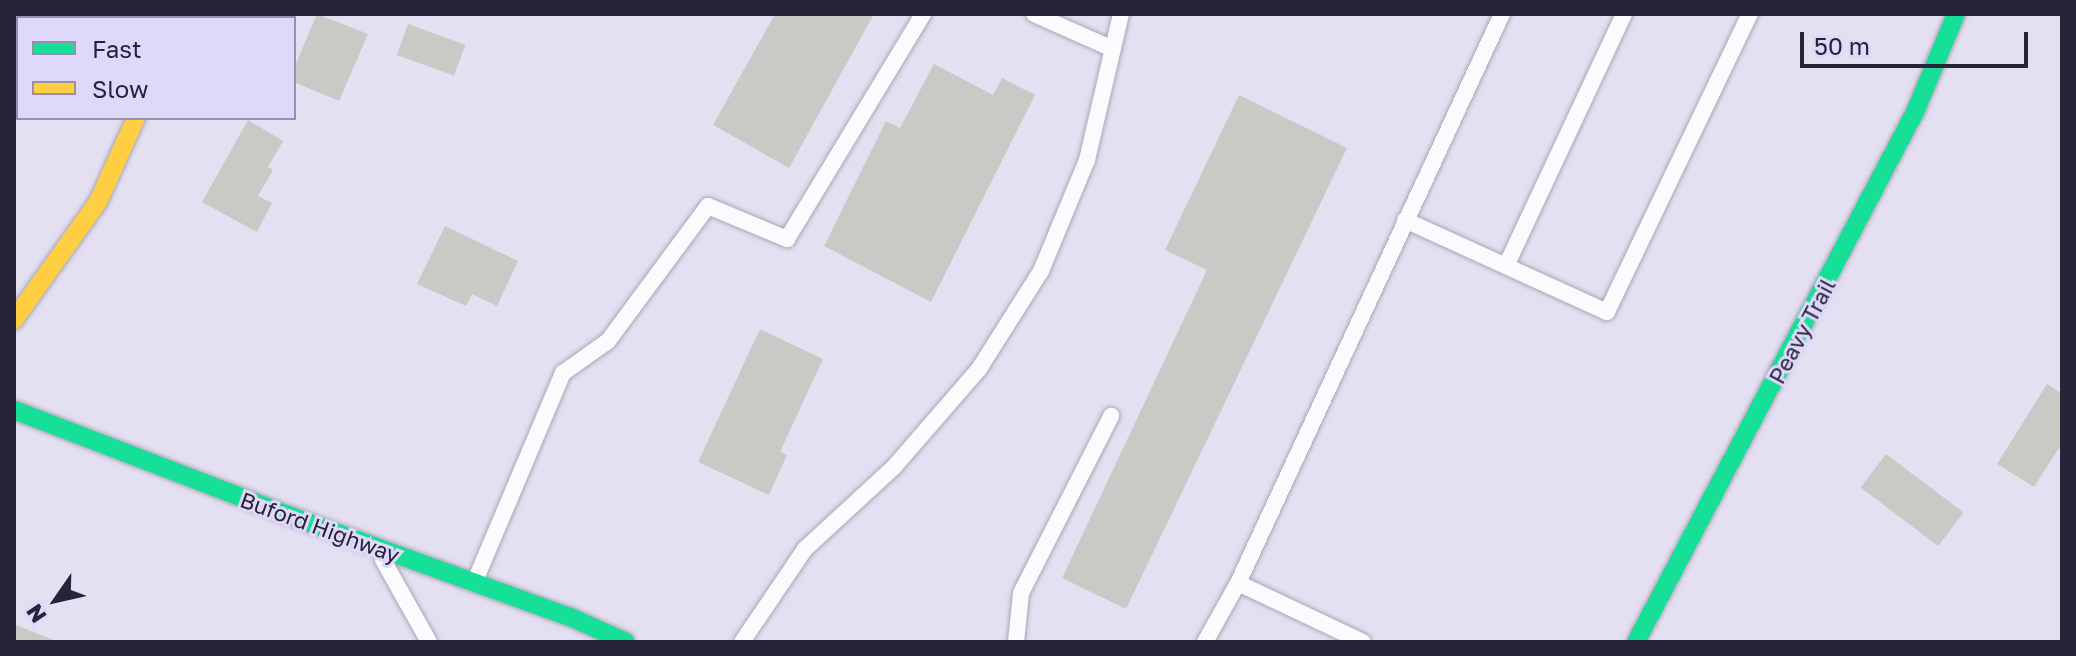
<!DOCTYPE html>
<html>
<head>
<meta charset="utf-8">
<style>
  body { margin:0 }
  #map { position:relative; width:2076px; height:656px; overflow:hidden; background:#e4e0f2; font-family:"Golos Text",sans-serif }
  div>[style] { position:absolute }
  .building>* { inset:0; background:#c9c9c6; transform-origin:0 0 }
  .roads { filter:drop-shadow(0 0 2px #aaa6b7) drop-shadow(0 0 2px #aaa6b7) }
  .lane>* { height:16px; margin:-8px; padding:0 8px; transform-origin:8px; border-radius:8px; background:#fbfafd }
  .street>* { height:32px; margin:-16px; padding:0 16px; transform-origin:16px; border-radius:16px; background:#fbfafd }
  .fast>* { height:18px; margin:-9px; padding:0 9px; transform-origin:9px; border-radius:9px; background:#16e098 }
  .slow>* { height:18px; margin:-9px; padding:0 9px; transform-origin:9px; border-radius:9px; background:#ffcf43 }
  span { translate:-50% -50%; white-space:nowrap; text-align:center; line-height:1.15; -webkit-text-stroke:6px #e0d8fa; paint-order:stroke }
  .street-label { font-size:22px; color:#282338 }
  .frame { position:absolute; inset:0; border:16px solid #282338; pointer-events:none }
  .legend { position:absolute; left:16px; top:16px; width:280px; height:104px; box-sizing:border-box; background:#e0d8fa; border:2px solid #9690ac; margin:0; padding:10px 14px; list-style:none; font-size:24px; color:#282338 }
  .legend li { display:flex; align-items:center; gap:16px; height:40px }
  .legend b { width:40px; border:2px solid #9690ac }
  .north { position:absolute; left:16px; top:560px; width:80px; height:80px; -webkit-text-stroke:6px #e0d8fa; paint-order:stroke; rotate:236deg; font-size:22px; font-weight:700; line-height:32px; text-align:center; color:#282338 }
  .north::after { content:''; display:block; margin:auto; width:28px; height:36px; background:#282338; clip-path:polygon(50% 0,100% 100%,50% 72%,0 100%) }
  .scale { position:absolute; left:1800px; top:32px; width:228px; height:36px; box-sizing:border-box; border:4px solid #282338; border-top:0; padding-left:10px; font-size:24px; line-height:28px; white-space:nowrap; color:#282338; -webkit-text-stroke:6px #e0d8fa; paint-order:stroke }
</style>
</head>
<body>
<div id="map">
  <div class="building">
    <i style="clip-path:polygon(317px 14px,368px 34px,339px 101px,294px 82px,294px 68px)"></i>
    <i style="clip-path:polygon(775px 14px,874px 14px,789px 168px,713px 125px)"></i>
    <i style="left:408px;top:24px;width:61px;height:33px;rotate:20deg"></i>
    <i style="clip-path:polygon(934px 64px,993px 95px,1002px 78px,1035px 95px,931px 302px,824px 246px,886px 121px,900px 128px)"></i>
    <i style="clip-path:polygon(15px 67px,18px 69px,18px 95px,14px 93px)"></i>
    <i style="clip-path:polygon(1239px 95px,1347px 148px,1126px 609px,1062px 578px,1207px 270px,1165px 250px)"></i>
    <i style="clip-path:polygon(248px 120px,283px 141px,268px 167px,273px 170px,258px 196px,272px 203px,257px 232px,202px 202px)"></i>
    <i style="clip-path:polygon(445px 226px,518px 261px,497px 306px,472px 294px,466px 306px,417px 284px)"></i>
    <i style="clip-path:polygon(760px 329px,823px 359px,780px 452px,787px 455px,769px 495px,698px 462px)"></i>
    <i style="clip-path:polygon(2047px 384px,2062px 394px,2062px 443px,2034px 487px,1997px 464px)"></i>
    <i style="left:1886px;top:454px;width:97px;height:42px;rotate:37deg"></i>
    <i style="clip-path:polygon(14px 624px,58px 642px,14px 642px)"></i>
  </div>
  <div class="roads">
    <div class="lane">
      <i style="left:1034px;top:14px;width:86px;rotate:23.9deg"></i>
      <i style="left:1405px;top:220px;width:222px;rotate:24.5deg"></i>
      <i style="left:1607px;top:312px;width:331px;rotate:-64.4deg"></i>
      <i style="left:1506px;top:266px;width:278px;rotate:-64.9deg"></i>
      <i style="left:383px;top:560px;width:94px;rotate:60.7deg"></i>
      <i style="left:475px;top:581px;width:226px;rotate:-67.1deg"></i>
      <i style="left:563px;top:373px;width:55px;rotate:-35.4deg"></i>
      <i style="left:608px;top:341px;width:168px;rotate:-53.5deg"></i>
      <i style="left:708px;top:206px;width:86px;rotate:22.7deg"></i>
      <i style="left:787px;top:239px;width:263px;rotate:-58.8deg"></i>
      <i style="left:1238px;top:583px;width:138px;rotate:25.3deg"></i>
      <i style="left:742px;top:642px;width:112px;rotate:-55.9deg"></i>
      <i style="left:805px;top:549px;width:121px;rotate:-42.7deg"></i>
      <i style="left:894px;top:467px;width:130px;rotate:-49.1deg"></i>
      <i style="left:979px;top:369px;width:116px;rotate:-57.7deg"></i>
      <i style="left:1041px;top:271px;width:120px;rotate:-67.5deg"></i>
      <i style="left:1087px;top:160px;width:150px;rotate:-76.9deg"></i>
      <i style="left:1016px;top:642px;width:49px;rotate:-84.2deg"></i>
      <i style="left:1021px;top:593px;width:199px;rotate:-63deg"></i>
      <i style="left:1205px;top:642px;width:68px;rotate:-60.8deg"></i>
      <i style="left:1238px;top:583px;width:627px;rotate:-65.11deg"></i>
    </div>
    <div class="street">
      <i style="left:182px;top:18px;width:4px;rotate:-63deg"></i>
    </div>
    <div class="fast">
      <i style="left:14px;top:410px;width:293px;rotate:21deg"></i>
      <i style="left:288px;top:515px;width:300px;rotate:19.9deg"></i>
      <i style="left:570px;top:617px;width:61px;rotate:24.1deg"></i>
      <i style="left:1636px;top:642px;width:599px;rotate:-62.24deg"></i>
      <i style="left:1915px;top:112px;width:106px;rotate:-67.3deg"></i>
    </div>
    <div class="slow">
      <i style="left:14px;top:320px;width:145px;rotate:-54.6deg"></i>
      <i style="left:98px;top:202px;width:92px;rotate:-65.7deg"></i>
    </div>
  </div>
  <div class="street-label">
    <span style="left:1802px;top:331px;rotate:-62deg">Peavy Trail</span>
    <span style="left:320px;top:527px;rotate:20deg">Buford Highway</span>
  </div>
  <div class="frame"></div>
  <ul class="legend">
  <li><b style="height:10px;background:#16e098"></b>Fast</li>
  <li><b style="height:10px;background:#ffcf43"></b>Slow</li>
  </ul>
  <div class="north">N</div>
  <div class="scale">50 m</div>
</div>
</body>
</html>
